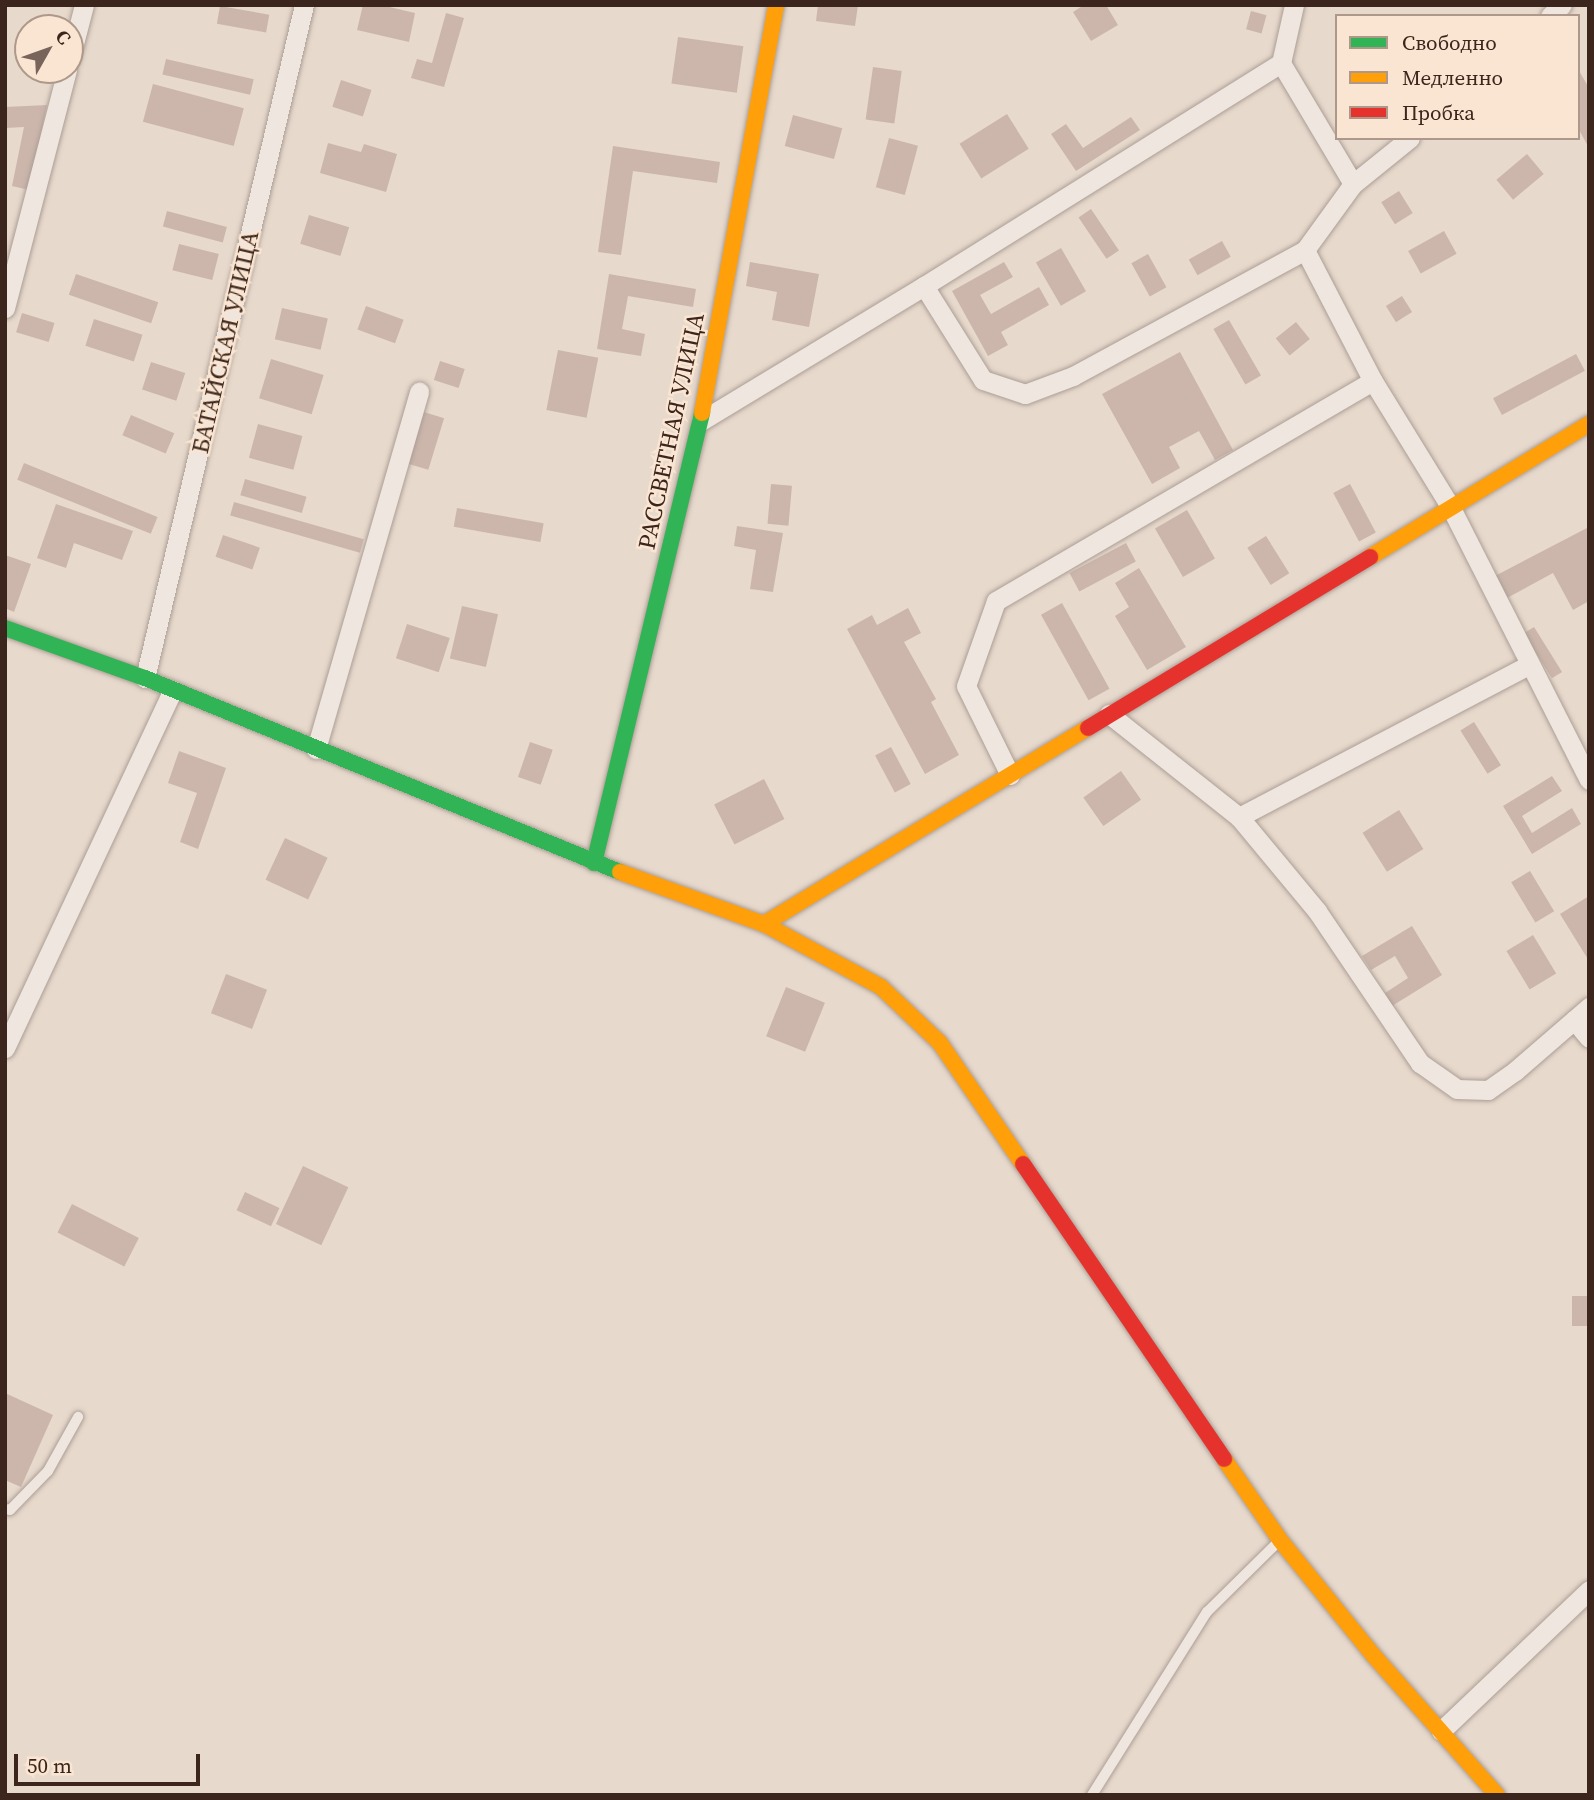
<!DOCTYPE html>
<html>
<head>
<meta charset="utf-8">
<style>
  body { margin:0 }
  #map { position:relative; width:1594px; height:1800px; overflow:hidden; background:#e7d9cc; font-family:"Source Serif 4",serif }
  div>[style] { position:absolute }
  .building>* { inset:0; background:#ccb6ac; transform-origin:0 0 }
  .roads { filter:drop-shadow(0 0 2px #ac9e95) drop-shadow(0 0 2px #ac9e95) }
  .lane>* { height:10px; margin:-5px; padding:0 5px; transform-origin:5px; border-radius:5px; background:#eee6df }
  .street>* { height:19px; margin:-9.5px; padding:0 9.5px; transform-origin:9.5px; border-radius:9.5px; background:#eee6df }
  .fast>* { height:16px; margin:-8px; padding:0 8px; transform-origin:8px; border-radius:8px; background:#30b455 }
  .slow>* { height:16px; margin:-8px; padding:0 8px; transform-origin:8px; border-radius:8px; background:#ff9f0a }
  .jam>* { height:16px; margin:-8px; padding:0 8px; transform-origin:8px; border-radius:8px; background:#e5322d }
  span { translate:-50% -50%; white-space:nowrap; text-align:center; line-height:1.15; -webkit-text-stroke:5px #f9e5d1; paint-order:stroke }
  .street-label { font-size:24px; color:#3c251c }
  .frame { position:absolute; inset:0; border:7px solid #3c251c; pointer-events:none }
  .legend { position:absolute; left:1335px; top:14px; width:245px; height:126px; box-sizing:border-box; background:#f9e5d1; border:2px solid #ad9889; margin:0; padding:9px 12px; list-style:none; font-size:21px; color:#3c251c }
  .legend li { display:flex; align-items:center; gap:14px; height:35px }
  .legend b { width:35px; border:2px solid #ad9889 }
  .north { position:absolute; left:14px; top:14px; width:70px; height:70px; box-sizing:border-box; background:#f9e5d1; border:2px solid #ad9889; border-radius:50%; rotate:50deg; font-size:19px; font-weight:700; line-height:28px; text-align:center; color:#3c251c }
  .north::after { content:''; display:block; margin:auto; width:24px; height:32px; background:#78645a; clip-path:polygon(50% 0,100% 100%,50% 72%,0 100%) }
  .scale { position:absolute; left:14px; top:1754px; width:186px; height:32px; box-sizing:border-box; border:4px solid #3c251c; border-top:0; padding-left:9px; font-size:21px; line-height:24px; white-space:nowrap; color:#3c251c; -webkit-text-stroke:5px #f9e5d1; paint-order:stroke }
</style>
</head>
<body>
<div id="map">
  <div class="building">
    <i style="clip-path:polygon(363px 5px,381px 5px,415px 13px,409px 42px,357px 30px)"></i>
    <i style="clip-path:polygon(818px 5px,858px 5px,855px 26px,816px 21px)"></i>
    <i style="clip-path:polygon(1084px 5px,1106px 5px,1118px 25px,1091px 41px,1073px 12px)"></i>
    <i style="left:220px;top:6px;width:50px;height:18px;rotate:10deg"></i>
    <i style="left:1251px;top:11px;width:16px;height:19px;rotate:15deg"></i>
    <i style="clip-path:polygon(446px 13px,464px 18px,444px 87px,411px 78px,417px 59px,432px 63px)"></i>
    <i style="left:678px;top:37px;width:66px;height:47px;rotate:8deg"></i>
    <i style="left:166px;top:59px;width:90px;height:16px;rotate:13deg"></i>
    <i style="left:873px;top:67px;width:29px;height:53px;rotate:8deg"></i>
    <i style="clip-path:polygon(1578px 69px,1589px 88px,1589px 148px,1578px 128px)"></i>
    <i style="left:341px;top:80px;width:32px;height:28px;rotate:18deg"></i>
    <i style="left:153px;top:84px;width:94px;height:39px;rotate:15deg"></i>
    <i style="clip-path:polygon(47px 105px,29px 190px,12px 186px,24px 127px,5px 128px,5px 107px)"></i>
    <i style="left:1007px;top:114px;width:41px;height:56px;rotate:58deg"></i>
    <i style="left:793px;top:115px;width:51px;height:32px;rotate:15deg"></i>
    <i style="clip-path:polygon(1131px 117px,1140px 130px,1076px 171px,1051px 134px,1066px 124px,1083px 148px)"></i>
    <i style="left:889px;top:138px;width:30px;height:51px;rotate:15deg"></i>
    <i style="clip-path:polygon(328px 143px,361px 152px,364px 144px,397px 154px,386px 192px,320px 173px)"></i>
    <i style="clip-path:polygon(613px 146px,720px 162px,717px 183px,633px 171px,621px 255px,598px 252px)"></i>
    <i style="left:1527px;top:154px;width:26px;height:40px;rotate:50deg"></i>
    <i style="left:1399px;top:191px;width:26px;height:21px;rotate:58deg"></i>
    <i style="left:1091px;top:209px;width:50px;height:15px;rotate:56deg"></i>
    <i style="left:167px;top:211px;width:62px;height:16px;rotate:15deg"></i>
    <i style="left:309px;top:215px;width:42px;height:30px;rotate:17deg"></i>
    <i style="left:1444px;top:231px;width:26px;height:41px;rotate:61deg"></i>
    <i style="left:1222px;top:241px;width:18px;height:38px;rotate:61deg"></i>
    <i style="left:179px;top:244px;width:41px;height:27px;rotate:14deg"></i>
    <i style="left:1061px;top:248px;width:50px;height:29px;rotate:60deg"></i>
    <i style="left:1148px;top:254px;width:38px;height:19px;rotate:61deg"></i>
    <i style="clip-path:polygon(750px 262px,819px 274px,809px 327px,772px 320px,777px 292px,746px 286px)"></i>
    <i style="clip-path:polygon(1004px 262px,1013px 277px,980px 295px,991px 314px,1039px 287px,1049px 305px,1001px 332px,1008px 345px,988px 356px,952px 291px)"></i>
    <i style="left:76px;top:274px;width:87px;height:22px;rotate:19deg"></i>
    <i style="clip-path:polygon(609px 274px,696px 289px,693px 307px,628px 296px,622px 329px,645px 334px,641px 356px,597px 349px)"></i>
    <i style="left:1402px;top:296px;width:19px;height:19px;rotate:58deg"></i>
    <i style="left:366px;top:306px;width:40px;height:25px;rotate:20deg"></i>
    <i style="left:282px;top:308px;width:47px;height:32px;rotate:13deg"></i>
    <i style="left:22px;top:313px;width:34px;height:20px;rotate:17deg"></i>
    <i style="left:94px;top:319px;width:51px;height:28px;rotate:18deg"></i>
    <i style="left:1229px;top:320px;width:64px;height:18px;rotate:60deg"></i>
    <i style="left:1296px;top:322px;width:22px;height:26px;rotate:51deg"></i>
    <i style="left:558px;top:350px;width:41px;height:61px;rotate:11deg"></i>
    <i style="clip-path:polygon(1180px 352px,1233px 450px,1215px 460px,1199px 431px,1169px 447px,1180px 468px,1152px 484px,1102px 394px)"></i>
    <i style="left:1576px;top:354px;width:19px;height:94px;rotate:62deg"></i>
    <i style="left:271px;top:359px;width:55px;height:41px;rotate:17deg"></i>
    <i style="left:440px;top:361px;width:26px;height:20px;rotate:18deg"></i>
    <i style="left:151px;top:362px;width:36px;height:29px;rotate:18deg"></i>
    <i style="left:424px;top:412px;width:21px;height:54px;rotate:17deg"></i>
    <i style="left:131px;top:415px;width:47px;height:22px;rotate:23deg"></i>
    <i style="left:258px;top:424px;width:46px;height:35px;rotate:15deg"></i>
    <i style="left:24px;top:463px;width:144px;height:18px;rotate:22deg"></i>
    <i style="left:245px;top:479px;width:64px;height:17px;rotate:16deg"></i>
    <i style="left:771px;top:484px;width:21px;height:40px;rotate:5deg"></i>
    <i style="left:1350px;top:484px;width:55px;height:19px;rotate:62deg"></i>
    <i style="left:234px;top:502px;width:135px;height:14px;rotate:16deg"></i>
    <i style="clip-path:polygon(56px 504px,133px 531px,122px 560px,74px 543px,66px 568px,37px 558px)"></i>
    <i style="left:457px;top:508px;width:88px;height:19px;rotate:10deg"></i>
    <i style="left:1187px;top:510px;width:56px;height:37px;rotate:60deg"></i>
    <i style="clip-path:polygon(737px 526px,783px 533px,773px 592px,750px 589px,756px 550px,734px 546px)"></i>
    <i style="clip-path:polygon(1587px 528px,1589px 601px,1573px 610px,1553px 573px,1507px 598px,1495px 576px)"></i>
    <i style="left:223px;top:535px;width:39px;height:23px;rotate:19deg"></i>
    <i style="left:1266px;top:536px;width:44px;height:22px;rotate:58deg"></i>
    <i style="left:1126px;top:543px;width:21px;height:64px;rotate:62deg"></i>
    <i style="clip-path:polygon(5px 555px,31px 564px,14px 612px,5px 608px)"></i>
    <i style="clip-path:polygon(1139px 568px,1186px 647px,1147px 670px,1115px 616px,1129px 607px,1115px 583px)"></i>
    <i style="left:1062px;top:603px;width:98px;height:24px;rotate:61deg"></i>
    <i style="left:462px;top:606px;width:37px;height:54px;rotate:13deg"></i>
    <i style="clip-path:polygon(908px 608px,921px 633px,904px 642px,936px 699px,931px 702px,959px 755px,925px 774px,847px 629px,872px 615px,877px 625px)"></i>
    <i style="left:407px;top:624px;width:45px;height:36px;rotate:18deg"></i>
    <i style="left:1534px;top:627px;width:53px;height:12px;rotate:58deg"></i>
    <i style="left:1474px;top:722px;width:51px;height:16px;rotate:58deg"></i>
    <i style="left:530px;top:742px;width:24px;height:37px;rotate:19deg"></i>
    <i style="left:891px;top:747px;width:42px;height:18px;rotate:62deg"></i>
    <i style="clip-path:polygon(179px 751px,226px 768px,198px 849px,180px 842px,197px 793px,168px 783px)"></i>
    <i style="left:1121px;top:771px;width:35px;height:46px;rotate:55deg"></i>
    <i style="clip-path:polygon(1552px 776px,1562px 791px,1522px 816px,1532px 833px,1572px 808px,1581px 824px,1532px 854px,1503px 806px)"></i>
    <i style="left:764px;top:779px;width:45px;height:56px;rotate:63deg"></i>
    <i style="left:1399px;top:810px;width:46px;height:43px;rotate:58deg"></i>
    <i style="left:285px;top:838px;width:47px;height:46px;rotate:25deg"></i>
    <i style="left:1530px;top:871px;width:47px;height:22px;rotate:59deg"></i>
    <i style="clip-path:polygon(1589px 896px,1589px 961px,1560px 914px)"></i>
    <i style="clip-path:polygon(1412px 926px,1442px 975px,1392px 1006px,1385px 993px,1408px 978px,1395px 956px,1371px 970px,1362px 956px)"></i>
    <i style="left:1533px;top:935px;width:45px;height:31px;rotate:59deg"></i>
    <i style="left:226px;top:974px;width:44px;height:42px;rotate:21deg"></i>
    <i style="left:786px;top:987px;width:42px;height:53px;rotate:22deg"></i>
    <i style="left:303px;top:1166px;width:50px;height:64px;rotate:25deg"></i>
    <i style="left:245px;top:1192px;width:38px;height:20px;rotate:25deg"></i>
    <i style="left:72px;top:1204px;width:75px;height:32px;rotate:27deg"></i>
    <i style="left:1572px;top:1296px;width:17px;height:30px"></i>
    <i style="clip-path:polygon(5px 1393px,53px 1415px,21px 1487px,5px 1480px)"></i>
  </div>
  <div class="roads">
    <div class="lane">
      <i style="left:5px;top:1509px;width:5px;rotate:11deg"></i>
      <i style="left:10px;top:1510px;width:54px;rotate:-45.7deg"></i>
      <i style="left:48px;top:1471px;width:62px;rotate:-60.9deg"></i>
      <i style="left:1092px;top:1795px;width:216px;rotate:-57.9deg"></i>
      <i style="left:1207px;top:1612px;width:98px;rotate:-44.6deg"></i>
    </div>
    <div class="street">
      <i style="left:1294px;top:5px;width:59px;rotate:102.6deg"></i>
      <i style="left:1281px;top:63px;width:141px;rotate:59.2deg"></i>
      <i style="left:1550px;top:16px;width:16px;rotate:-43deg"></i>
      <i style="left:70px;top:59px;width:56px;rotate:-75.5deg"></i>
      <i style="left:1305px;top:250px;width:148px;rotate:62.6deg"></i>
      <i style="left:1373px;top:381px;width:147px;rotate:58.4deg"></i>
      <i style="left:1450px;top:506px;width:307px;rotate:63.1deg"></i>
      <i style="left:924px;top:286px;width:111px;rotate:57.9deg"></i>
      <i style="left:983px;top:380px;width:44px;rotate:18.4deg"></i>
      <i style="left:1025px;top:394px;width:51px;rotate:-20.6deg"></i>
      <i style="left:1073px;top:376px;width:264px;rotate:-28.5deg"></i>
      <i style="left:1305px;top:250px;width:82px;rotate:-54deg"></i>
      <i style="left:1353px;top:184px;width:73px;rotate:-38.9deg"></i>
      <i style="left:5px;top:308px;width:246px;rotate:-75.4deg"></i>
      <i style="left:701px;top:421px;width:261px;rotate:-31.2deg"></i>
      <i style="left:924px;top:286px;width:421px;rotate:-32deg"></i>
      <i style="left:145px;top:678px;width:692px;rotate:-76.71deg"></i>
      <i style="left:1109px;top:714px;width:166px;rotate:38.4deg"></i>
      <i style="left:1239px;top:817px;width:122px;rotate:50.3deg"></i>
      <i style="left:1317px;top:911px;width:184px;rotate:55.9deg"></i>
      <i style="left:1420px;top:1063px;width:45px;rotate:35.1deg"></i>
      <i style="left:1457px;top:1089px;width:31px;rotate:2deg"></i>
      <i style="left:1488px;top:1090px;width:33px;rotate:-35deg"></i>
      <i style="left:1515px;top:1071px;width:98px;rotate:-40.9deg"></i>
      <i style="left:316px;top:749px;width:372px;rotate:-73.9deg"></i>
      <i style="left:1010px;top:775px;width:99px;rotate:-116.3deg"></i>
      <i style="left:966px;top:686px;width:90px;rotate:-70.6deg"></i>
      <i style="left:996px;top:601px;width:436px;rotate:-30.3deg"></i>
      <i style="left:1239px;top:817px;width:327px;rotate:-27.7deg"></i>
      <i style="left:1574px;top:1020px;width:23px;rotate:50deg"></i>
      <i style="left:5px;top:1048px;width:395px;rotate:-64.9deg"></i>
      <i style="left:1441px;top:1731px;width:204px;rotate:-43.6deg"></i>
    </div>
    <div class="fast">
      <i style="left:5px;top:628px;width:149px;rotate:19.7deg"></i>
      <i style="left:145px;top:678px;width:513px;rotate:22.22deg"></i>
      <i style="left:594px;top:863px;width:463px;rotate:-76.5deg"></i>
    </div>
    <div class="slow">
      <i style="left:702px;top:413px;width:415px;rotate:-79.7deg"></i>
      <i style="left:1370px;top:557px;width:256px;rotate:-31.3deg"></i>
      <i style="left:620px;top:872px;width:153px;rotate:19.9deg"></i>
      <i style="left:764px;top:924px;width:133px;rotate:28.3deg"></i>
      <i style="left:881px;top:987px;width:81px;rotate:43.5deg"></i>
      <i style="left:940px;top:1043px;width:147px;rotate:55.6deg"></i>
      <i style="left:764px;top:924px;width:379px;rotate:-31.2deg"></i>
      <i style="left:1224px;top:1459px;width:98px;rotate:55.3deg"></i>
      <i style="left:1280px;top:1540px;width:149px;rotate:51deg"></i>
      <i style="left:1374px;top:1656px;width:186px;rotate:48.5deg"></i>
    </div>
    <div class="jam">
      <i style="left:1088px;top:728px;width:330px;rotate:-31.2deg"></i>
      <i style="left:1023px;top:1164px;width:357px;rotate:55.7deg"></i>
    </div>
  </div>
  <div class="street-label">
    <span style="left:225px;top:342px;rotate:-77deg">БАТАЙСКАЯ УЛИЦА</span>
    <span style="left:671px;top:431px;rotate:-78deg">РАССВЕТНАЯ УЛИЦА</span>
  </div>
  <div class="frame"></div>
  <ul class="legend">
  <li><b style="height:9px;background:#30b455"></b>Свободно</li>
  <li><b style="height:9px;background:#ff9f0a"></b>Медленно</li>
  <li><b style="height:9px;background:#e5322d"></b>Пробка</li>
  </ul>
  <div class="north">С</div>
  <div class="scale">50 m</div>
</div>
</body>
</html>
